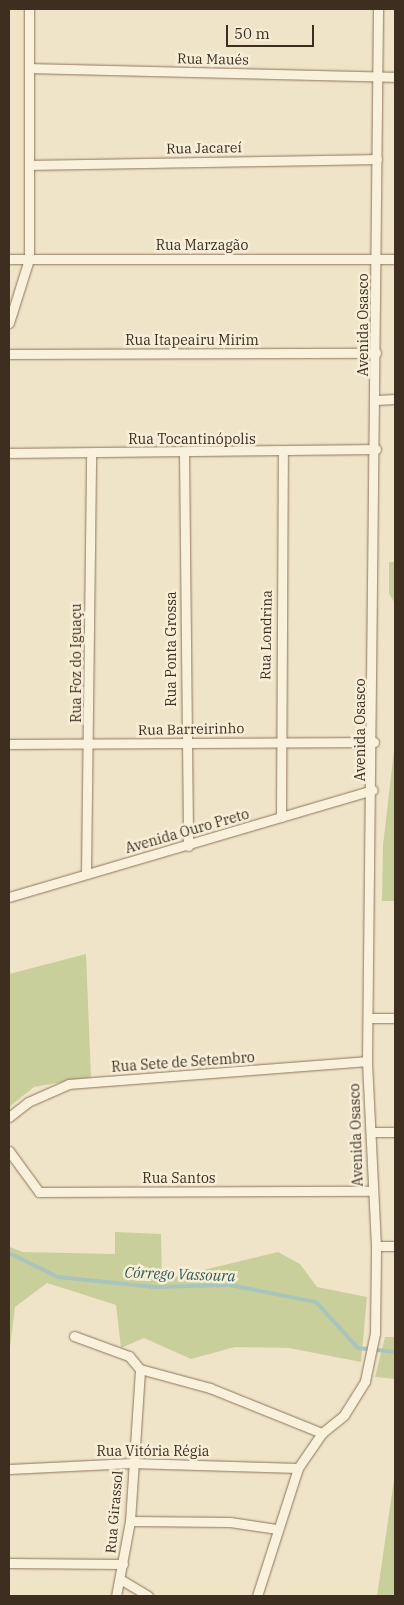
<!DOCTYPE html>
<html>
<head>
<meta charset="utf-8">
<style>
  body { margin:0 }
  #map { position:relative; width:404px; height:1605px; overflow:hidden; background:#f0e4c8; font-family:"IBM Plex Serif",serif }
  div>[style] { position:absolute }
  .green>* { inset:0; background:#c9cf9b }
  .stream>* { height:4px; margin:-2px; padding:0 2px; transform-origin:2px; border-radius:2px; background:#a9c4bc }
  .roads { filter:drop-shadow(0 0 1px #8d765c) drop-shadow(0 0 1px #8d765c) }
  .minor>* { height:9px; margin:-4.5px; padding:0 4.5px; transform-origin:4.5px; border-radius:4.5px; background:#faf1dc }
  span { translate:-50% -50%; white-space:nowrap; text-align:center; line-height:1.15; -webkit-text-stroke:5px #f7eed8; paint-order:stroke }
  .street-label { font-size:14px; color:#3d2e20 }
  .water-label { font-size:15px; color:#2f5d5a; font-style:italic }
  .frame { position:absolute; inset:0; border:10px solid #3d2e20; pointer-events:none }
  .scale { position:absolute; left:226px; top:25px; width:88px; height:22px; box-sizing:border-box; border:2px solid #3d2e20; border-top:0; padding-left:6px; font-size:15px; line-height:18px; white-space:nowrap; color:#3d2e20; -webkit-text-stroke:4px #f7eed8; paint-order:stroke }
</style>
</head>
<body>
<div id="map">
  <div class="green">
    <i style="clip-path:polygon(389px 562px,395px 562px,395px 603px,389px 594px)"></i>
    <i style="clip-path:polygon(395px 742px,395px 901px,382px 901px,383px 845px)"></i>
    <i style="clip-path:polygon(86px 954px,91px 1077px,34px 1087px,9px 1107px,9px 974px)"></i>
    <i style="clip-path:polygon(115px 1232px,161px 1234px,162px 1280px,278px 1252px,300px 1264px,317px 1287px,367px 1297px,361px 1362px,289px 1348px,235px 1347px,191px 1359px,144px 1338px,121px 1348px,116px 1305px,47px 1283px,15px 1307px,9px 1356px,10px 1247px,23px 1252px,115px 1254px)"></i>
    <i style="clip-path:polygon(385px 1337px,395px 1337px,395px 1379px,375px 1377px)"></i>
    <i style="clip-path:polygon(395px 1472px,395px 1596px,377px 1596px,395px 1473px)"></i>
  </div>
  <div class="stream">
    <i style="left:9px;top:1253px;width:55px;rotate:26.1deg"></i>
    <i style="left:58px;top:1277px;width:97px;rotate:5.9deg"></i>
    <i style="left:154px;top:1287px;width:76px;rotate:-1.5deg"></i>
    <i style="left:230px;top:1285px;width:88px;rotate:11.2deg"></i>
    <i style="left:316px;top:1302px;width:62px;rotate:47.6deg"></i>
    <i style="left:358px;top:1348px;width:37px;rotate:6deg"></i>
  </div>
  <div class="roads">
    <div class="minor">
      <i style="left:31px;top:68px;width:364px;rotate:1.4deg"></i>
      <i style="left:31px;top:165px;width:346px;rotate:-1deg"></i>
      <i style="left:9px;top:259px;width:386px"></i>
      <i style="left:9px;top:323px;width:67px;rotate:-72.6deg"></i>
      <i style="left:29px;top:259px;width:250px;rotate:-90deg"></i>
      <i style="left:9px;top:354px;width:367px;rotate:-0.2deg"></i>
      <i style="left:376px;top:400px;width:19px;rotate:-3deg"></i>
      <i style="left:184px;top:452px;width:394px;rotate:89.4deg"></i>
      <i style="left:9px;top:453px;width:367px;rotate:-0.6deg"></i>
      <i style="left:9px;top:744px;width:365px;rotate:-0.3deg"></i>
      <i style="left:281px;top:817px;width:364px;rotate:-89.7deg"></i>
      <i style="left:86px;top:874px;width:421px;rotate:-89.3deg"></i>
      <i style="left:9px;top:897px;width:379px;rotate:-16.4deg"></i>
      <i style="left:368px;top:1018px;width:27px"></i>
      <i style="left:9px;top:1117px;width:24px;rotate:-38deg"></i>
      <i style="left:28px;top:1102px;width:45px;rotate:-23.7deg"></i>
      <i style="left:69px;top:1084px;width:299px;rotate:-4.4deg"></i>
      <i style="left:371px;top:1132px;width:24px"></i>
      <i style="left:9px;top:1151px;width:51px;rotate:53.8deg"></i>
      <i style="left:39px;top:1192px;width:332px;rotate:-0.2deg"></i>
      <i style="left:376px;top:1246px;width:19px"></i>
      <i style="left:74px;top:1336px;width:59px;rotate:20deg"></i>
      <i style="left:129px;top:1356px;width:17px;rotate:50deg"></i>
      <i style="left:140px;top:1369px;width:73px;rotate:15.2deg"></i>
      <i style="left:210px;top:1388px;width:121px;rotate:21.9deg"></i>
      <i style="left:9px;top:1469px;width:123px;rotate:-2.8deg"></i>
      <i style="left:132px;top:1463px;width:166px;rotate:1.7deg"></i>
      <i style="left:130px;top:1521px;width:100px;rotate:0.6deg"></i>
      <i style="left:230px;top:1522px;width:48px;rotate:8.5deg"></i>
      <i style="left:9px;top:1563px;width:114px;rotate:0.5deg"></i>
      <i style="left:120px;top:1579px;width:33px;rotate:31deg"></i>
      <i style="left:116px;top:1596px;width:76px;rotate:-79.4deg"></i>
      <i style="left:130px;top:1521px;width:152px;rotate:-86.2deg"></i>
      <i style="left:257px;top:1596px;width:134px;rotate:-72.2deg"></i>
      <i style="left:298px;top:1468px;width:42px;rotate:-55.6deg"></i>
      <i style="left:322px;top:1433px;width:28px;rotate:-39deg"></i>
      <i style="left:344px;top:1415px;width:40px;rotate:-58deg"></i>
      <i style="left:365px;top:1381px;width:49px;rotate:-78.2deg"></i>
      <i style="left:375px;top:1333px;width:87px;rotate:-89.3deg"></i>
      <i style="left:376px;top:1246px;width:185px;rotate:-92.8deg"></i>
      <i style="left:367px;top:1061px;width:1052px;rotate:-89.4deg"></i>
    </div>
  </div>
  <div class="street-label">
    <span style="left:213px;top:59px;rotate:1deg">Rua Maués</span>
    <span style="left:204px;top:148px;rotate:-1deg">Rua Jacareí</span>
    <span style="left:202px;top:245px">Rua Marzagão</span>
    <span style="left:363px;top:325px;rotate:-90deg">Avenida Osasco</span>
    <span style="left:192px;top:340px">Rua Itapeairu Mirim</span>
    <span style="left:192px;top:439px">Rua Tocantinópolis</span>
    <span style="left:266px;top:635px;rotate:-89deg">Rua Londrina</span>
    <span style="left:171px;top:649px;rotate:-90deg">Rua Ponta Grossa</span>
    <span style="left:76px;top:663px;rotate:-90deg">Rua Foz do Iguaçu</span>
    <span style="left:191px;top:729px;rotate:-1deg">Rua Barreirinho</span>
    <span style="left:360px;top:730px;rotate:-90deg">Avenida Osasco</span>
    <span style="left:187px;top:831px;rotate:-16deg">Avenida Ouro Preto</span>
    <span style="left:183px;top:1062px;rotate:-4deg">Rua Sete de Setembro</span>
    <span style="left:356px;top:1135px;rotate:-92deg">Avenida Osasco</span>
    <span style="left:179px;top:1178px">Rua Santos</span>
    <span style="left:153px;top:1451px">Rua Vitória Régia</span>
    <span style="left:114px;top:1512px;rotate:-85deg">Rua Girassol</span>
  </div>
  <div class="water-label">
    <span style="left:180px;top:1274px;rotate:2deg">Córrego Vassoura</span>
  </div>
  <div class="frame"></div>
  <div class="scale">50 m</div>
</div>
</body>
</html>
